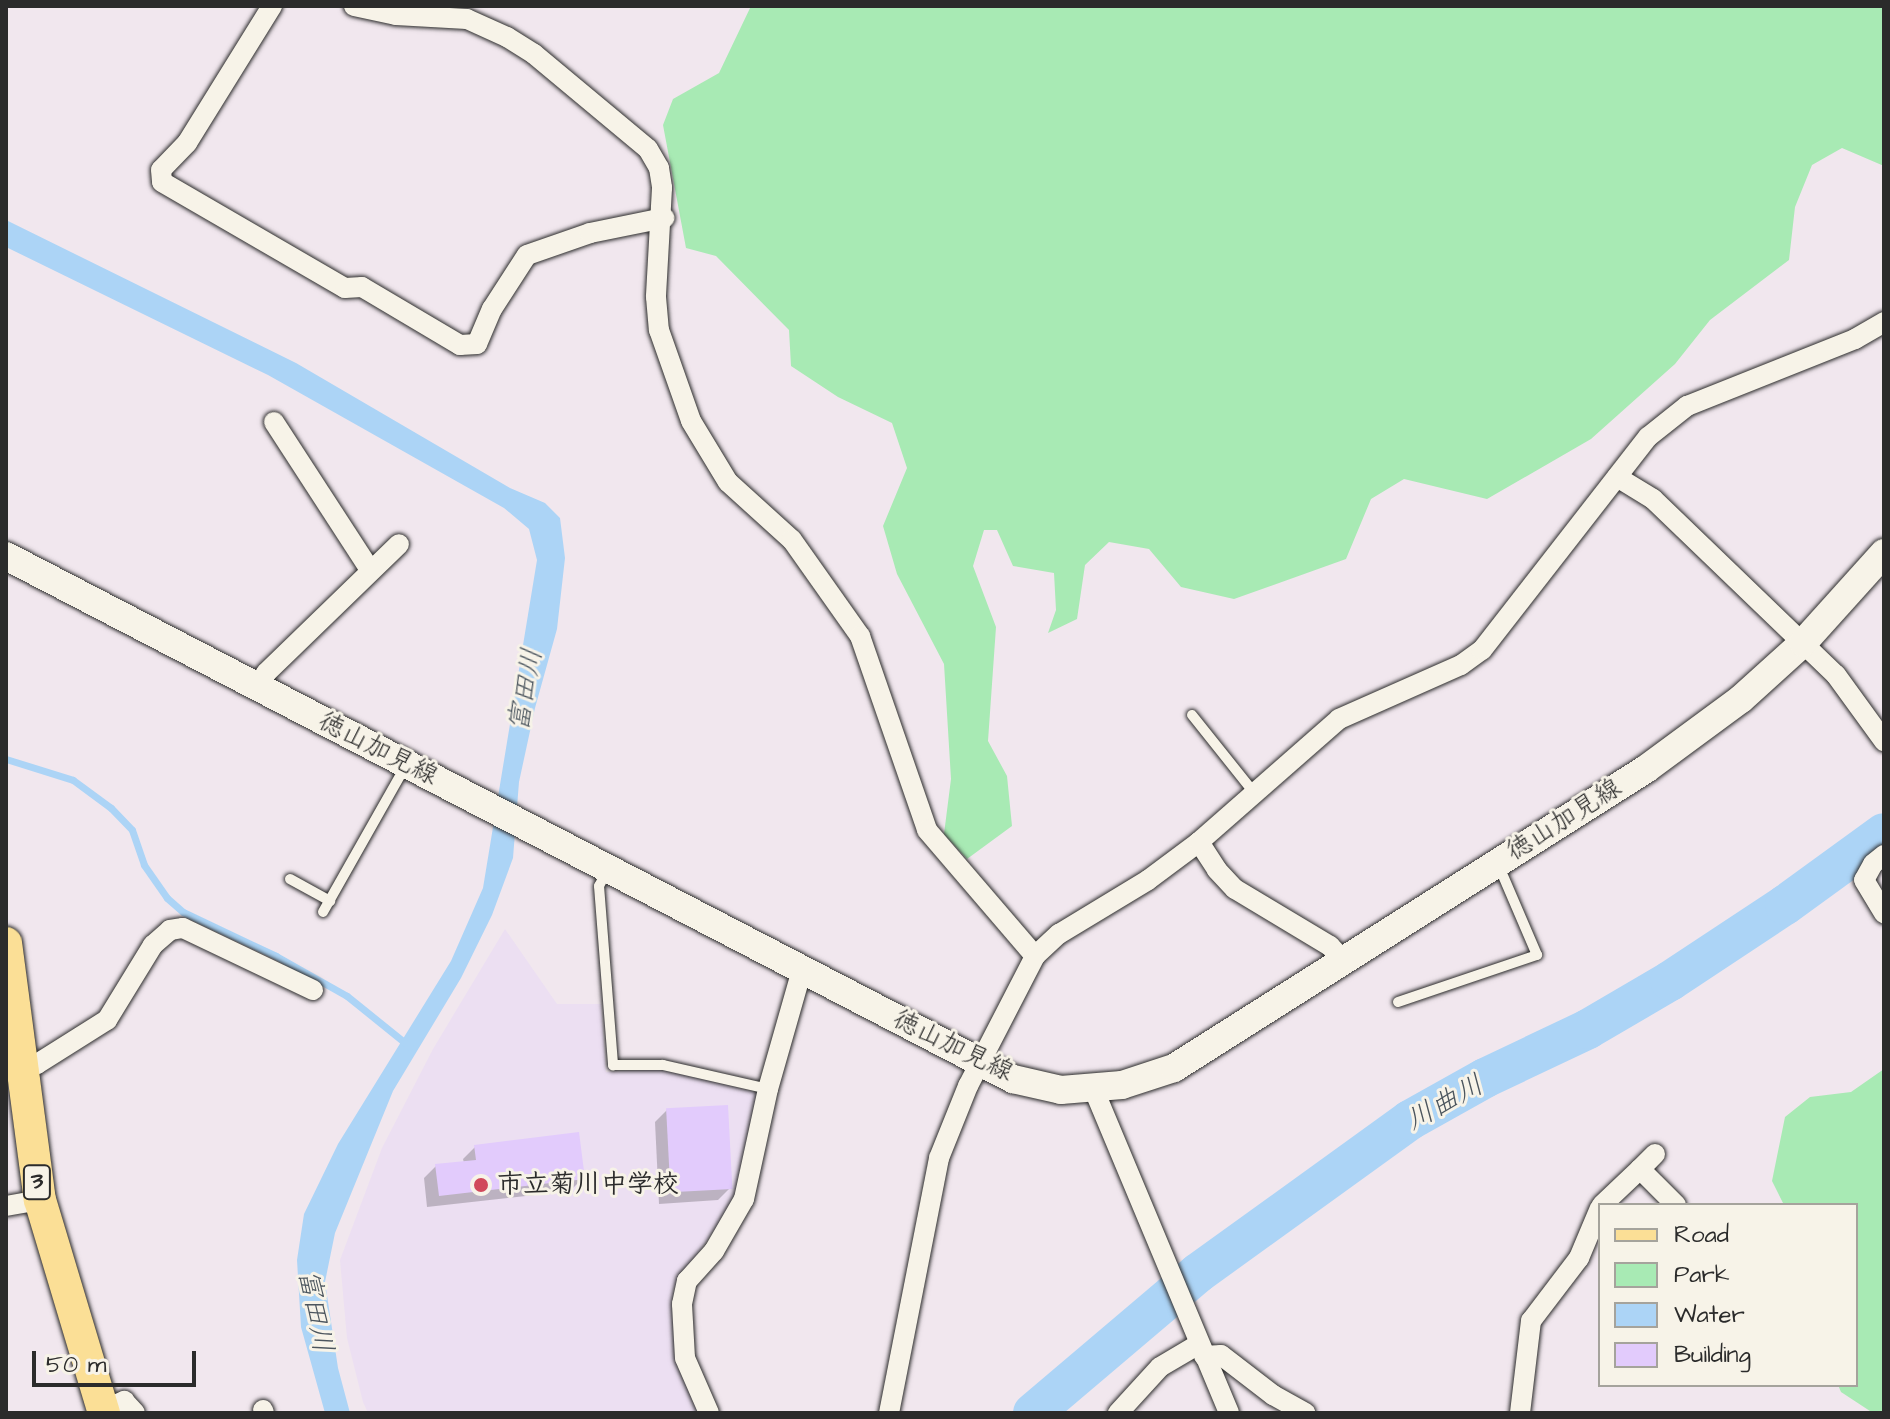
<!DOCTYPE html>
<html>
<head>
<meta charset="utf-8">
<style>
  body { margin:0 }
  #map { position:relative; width:1890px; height:1419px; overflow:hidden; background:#f1e7ee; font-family:"Architects Daughter","Klee One",sans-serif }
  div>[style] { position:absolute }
  .built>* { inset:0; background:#ecdff2 }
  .green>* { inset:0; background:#a8eab4 }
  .water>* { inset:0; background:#acd4f6 }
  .shadow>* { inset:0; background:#0003 }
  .stream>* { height:7px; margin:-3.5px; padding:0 3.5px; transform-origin:3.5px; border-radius:3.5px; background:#acd4f6 }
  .river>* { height:40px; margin:-20px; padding:0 20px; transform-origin:20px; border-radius:20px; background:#acd4f6 }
  .building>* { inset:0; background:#e2cbfc; transform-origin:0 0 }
  .roads { filter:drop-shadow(0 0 2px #2b2b2b) drop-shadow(0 0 2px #2b2b2b) }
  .lane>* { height:10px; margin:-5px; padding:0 5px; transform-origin:5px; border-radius:5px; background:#f7f3e8 }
  .street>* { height:20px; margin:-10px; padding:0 10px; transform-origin:10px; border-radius:10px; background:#f7f3e8 }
  .secondary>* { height:28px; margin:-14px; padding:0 14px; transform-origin:14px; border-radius:14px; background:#f7f3e8 }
  .primary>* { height:32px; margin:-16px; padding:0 16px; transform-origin:16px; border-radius:16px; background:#fbdf96 }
  .dots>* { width:22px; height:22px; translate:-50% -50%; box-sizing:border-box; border:4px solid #f7f3e8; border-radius:50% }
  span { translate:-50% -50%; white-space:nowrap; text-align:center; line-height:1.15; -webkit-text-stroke:6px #f7f3e8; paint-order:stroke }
  .shield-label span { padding:2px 6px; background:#f7f3e8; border:2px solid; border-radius:6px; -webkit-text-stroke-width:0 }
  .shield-label { font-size:24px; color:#2b2b2b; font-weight:700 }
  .street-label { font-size:26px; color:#2b2b2b }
  .poi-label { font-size:26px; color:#2b2b2b; font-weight:700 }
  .left { translate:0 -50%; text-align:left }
  .water-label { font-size:28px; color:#4b555e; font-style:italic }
  .frame { position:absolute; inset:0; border:8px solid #2b2b2b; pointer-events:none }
  .legend { position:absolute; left:1598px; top:1203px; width:260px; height:184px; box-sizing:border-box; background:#f7f3e8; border:2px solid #a5a39c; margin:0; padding:10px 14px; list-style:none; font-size:24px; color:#2b2b2b }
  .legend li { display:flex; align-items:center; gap:16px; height:40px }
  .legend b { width:40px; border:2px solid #a5a39c }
  .scale { position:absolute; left:32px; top:1351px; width:164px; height:36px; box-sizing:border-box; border:4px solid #2b2b2b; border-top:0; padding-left:10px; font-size:24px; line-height:28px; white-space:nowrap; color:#2b2b2b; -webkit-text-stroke:6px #f7f3e8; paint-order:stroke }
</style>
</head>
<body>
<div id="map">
  <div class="built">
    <i style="clip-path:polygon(505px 929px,557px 1004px,601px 1004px,606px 1072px,664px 1069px,758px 1093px,737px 1197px,673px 1289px,677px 1360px,701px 1413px,368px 1413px,363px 1402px,347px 1338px,340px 1260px,382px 1148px,433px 1049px)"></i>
  </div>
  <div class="green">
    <i style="clip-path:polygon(751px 6px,1884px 6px,1884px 166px,1842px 148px,1812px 165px,1795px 207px,1789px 260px,1710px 320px,1675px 364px,1591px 439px,1487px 499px,1404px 479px,1371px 499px,1346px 559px,1234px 599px,1181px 587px,1149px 549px,1109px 542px,1085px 565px,1077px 619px,1048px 633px,1056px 610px,1054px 573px,1013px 566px,997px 530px,984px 530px,973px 566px,996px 627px,988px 741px,1007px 776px,1012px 826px,967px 859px,944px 834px,951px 779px,944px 664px,897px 574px,883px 526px,907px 468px,892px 423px,838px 397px,791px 366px,789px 330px,716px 256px,686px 248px,663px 125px,673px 99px,719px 73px)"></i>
    <i style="clip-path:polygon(1884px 1069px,1884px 1413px,1873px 1413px,1841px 1392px,1838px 1385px,1856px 1385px,1856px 1205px,1784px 1205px,1772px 1181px,1785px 1117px,1810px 1097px,1851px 1092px)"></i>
  </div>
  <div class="water">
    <i style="clip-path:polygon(6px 220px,296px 363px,510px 488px,545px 503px,560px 518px,565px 558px,557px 629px,535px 708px,519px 782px,513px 858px,492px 915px,461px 978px,393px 1091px,335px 1233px,325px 1282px,338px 1368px,350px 1413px,325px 1413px,301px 1327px,297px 1260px,304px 1214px,338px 1144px,451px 961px,483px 888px,537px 560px,529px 529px,504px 508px,268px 375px,6px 247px)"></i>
  </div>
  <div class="shadow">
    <i style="clip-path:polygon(667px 1110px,730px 1188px,718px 1200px,659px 1204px,655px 1122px)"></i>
    <i style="clip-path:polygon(475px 1147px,582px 1179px,570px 1191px,427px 1207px,424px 1178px,436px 1166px,464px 1163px,463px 1159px)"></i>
  </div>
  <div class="stream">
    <i style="left:6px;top:759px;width:70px;rotate:17.4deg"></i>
    <i style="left:73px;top:780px;width:47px;rotate:36.4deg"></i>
    <i style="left:111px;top:808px;width:30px;rotate:46deg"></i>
    <i style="left:132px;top:830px;width:37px;rotate:71deg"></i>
    <i style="left:144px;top:865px;width:40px;rotate:55.1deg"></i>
    <i style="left:167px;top:898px;width:21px;rotate:41deg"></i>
    <i style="left:183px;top:912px;width:103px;rotate:25.3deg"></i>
    <i style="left:276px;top:956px;width:81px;rotate:29.4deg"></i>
    <i style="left:347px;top:996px;width:80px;rotate:38.9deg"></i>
  </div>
  <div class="river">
    <i style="left:1033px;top:1413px;width:216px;rotate:-40.3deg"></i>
    <i style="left:1198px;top:1273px;width:261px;rotate:-35.8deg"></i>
    <i style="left:1410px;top:1120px;width:86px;rotate:-29.2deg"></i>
    <i style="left:1485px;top:1078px;width:114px;rotate:-25.4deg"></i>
    <i style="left:1588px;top:1029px;width:95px;rotate:-30.3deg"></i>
    <i style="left:1670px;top:981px;width:138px;rotate:-33.5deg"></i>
    <i style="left:1785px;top:905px;width:122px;rotate:-36deg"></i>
  </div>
  <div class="building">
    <i style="left:728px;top:1105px;width:84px;height:62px;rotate:87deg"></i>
    <i style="clip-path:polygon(579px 1132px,585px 1179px,439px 1196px,435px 1164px,476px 1160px,474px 1145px)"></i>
  </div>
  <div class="roads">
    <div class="lane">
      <i style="left:1192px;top:715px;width:101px;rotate:51.4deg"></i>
      <i style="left:607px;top:871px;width:17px;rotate:118deg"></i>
      <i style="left:599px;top:886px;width:180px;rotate:85.5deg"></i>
      <i style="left:613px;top:1065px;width:50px"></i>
      <i style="left:663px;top:1065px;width:108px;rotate:12.9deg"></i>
      <i style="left:290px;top:879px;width:46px;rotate:28.8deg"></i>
      <i style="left:323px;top:912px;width:169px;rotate:-60.5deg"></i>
      <i style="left:1398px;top:1002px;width:147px;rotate:-18.7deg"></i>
      <i style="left:1537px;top:955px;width:99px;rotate:-113.2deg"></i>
    </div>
    <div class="street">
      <i style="left:272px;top:6px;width:161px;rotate:121.8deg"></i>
      <i style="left:187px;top:143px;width:37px;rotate:134deg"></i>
      <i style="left:161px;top:170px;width:12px;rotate:85deg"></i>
      <i style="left:162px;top:182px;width:211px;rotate:30.1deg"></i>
      <i style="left:345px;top:288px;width:17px;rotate:-3deg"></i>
      <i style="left:362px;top:287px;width:114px;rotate:30.6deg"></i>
      <i style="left:460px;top:345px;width:17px;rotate:-3deg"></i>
      <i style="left:477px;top:344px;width:38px;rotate:-67deg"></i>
      <i style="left:492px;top:309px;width:64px;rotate:-57.1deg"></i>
      <i style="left:527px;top:255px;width:67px;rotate:-19.2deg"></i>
      <i style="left:590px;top:233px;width:76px;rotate:-11.5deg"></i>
      <i style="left:354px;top:6px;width:43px;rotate:12.1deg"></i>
      <i style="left:396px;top:15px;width:71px;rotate:3.2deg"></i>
      <i style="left:467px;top:19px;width:44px;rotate:24.2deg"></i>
      <i style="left:507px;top:37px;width:32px;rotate:32deg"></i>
      <i style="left:534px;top:54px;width:148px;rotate:39.8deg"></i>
      <i style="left:648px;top:149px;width:22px;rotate:60deg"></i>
      <i style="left:659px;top:168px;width:20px;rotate:81deg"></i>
      <i style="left:662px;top:188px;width:109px;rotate:93.2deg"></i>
      <i style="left:656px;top:297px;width:33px;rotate:85deg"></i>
      <i style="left:659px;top:330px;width:96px;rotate:70.6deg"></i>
      <i style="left:691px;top:421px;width:71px;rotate:58.8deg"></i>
      <i style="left:728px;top:482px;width:86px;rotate:42.2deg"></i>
      <i style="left:792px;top:540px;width:118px;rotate:54.7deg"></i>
      <i style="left:860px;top:636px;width:205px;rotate:70.9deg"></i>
      <i style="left:927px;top:830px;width:166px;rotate:49.4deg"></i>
      <i style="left:274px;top:422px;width:176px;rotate:57deg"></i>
      <i style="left:1617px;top:477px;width:42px;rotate:31.4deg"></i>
      <i style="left:1653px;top:499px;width:254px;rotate:43.9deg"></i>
      <i style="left:1836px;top:675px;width:82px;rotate:54deg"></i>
      <i style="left:259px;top:687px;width:16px;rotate:-63deg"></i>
      <i style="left:266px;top:673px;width:185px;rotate:-44.1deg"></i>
      <i style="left:1199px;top:842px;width:33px;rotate:57deg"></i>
      <i style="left:1217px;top:870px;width:26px;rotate:47deg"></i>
      <i style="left:1235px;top:889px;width:111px;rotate:31deg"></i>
      <i style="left:1330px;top:946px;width:18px;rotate:47deg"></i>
      <i style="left:1884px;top:855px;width:14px;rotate:141deg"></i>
      <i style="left:1873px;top:864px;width:18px;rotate:119deg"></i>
      <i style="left:1864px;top:880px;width:39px;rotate:59deg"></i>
      <i style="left:24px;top:1065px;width:13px;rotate:-4deg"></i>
      <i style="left:37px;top:1064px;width:83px;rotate:-32.2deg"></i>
      <i style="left:107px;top:1020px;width:88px;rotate:-58.5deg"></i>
      <i style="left:153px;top:945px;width:23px;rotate:-41deg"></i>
      <i style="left:170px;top:930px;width:13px;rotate:-9deg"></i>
      <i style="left:183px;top:928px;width:144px;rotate:25.5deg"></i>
      <i style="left:1094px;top:1090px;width:350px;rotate:67.3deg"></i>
      <i style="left:1655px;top:1154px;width:21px;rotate:135deg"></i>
      <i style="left:1640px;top:1169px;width:51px;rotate:45deg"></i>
      <i style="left:1602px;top:1205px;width:52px;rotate:-43.5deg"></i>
      <i style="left:6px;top:1206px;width:35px;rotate:-10deg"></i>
      <i style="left:1204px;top:1356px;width:17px;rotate:-3deg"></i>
      <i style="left:1221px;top:1355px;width:66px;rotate:37.6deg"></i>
      <i style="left:1273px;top:1395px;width:37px;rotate:29deg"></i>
      <i style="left:263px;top:1410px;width:3px;rotate:72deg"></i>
      <i style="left:97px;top:1413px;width:30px;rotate:-24deg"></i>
      <i style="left:124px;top:1401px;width:16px;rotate:47deg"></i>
      <i style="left:709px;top:1413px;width:60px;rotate:-113.6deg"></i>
      <i style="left:685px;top:1358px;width:54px;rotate:-93.2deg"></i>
      <i style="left:682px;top:1304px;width:24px;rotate:-78deg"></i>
      <i style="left:687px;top:1281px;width:40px;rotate:-48deg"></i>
      <i style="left:714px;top:1251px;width:60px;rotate:-60deg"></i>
      <i style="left:744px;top:1199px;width:113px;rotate:-77.7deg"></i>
      <i style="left:768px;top:1089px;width:124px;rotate:-74.1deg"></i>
      <i style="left:889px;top:1413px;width:260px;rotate:-78.9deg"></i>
      <i style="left:939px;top:1158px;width:78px;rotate:-68.1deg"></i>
      <i style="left:968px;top:1086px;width:146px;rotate:-62.7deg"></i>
      <i style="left:1035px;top:956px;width:33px;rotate:-43deg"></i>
      <i style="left:1059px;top:934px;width:104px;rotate:-31.2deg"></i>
      <i style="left:1148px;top:880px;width:64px;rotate:-36.7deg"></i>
      <i style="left:1199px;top:842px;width:186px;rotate:-41.3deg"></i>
      <i style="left:1339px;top:719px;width:133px;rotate:-23.9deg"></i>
      <i style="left:1461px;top:665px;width:26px;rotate:-36deg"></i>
      <i style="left:1482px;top:650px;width:270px;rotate:-52.1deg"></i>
      <i style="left:1648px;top:437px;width:50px;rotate:-38.5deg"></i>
      <i style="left:1687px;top:406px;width:181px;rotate:-21.7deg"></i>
      <i style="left:1855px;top:339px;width:34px;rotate:-30deg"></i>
      <i style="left:1118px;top:1413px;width:62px;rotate:-47.6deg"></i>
      <i style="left:1160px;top:1367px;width:45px;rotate:-30.5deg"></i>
      <i style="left:1520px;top:1413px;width:93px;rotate:-83.2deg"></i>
      <i style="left:1531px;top:1321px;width:79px;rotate:-52.7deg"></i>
      <i style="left:1579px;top:1258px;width:54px;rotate:-67.2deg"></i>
    </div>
    <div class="secondary">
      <i style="left:6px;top:556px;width:1135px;rotate:27.45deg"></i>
      <i style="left:1013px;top:1079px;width:49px;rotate:12.9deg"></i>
      <i style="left:1061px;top:1090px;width:61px;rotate:-4.7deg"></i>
      <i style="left:1122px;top:1085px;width:55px;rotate:-18.1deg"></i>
      <i style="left:1174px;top:1068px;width:559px;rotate:-32.35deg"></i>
      <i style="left:1646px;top:769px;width:118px;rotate:-36.4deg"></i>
      <i style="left:1741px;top:699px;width:84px;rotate:-42.1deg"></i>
      <i style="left:1803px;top:643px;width:121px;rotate:-48deg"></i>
    </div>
    <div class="primary">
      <i style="left:6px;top:943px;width:259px;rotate:82.5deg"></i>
      <i style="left:40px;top:1200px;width:222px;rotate:73.3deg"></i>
    </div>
  </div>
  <div class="dots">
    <i style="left:481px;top:1185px;background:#d1495b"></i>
  </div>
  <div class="shield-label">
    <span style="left:37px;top:1182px">3</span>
  </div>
  <div class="street-label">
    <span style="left:378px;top:749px;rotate:27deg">徳山加見線</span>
    <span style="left:1564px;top:820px;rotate:-32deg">徳山加見線</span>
    <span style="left:953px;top:1046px;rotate:26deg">徳山加見線</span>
  </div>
  <div class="poi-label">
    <span class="left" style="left:497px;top:1185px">市立菊川中学校</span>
  </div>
  <div class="water-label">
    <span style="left:526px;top:690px;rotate:-80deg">富田川</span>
    <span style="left:1445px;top:1103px;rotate:-29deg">川曲川</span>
    <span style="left:315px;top:1311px;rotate:79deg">富田川</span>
  </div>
  <div class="frame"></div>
  <ul class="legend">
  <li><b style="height:10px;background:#fbdf96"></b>Road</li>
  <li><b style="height:22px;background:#a8eab4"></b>Park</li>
  <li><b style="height:22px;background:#acd4f6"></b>Water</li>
  <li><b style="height:22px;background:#e2cbfc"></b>Building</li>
  </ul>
  <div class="scale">50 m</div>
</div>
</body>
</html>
